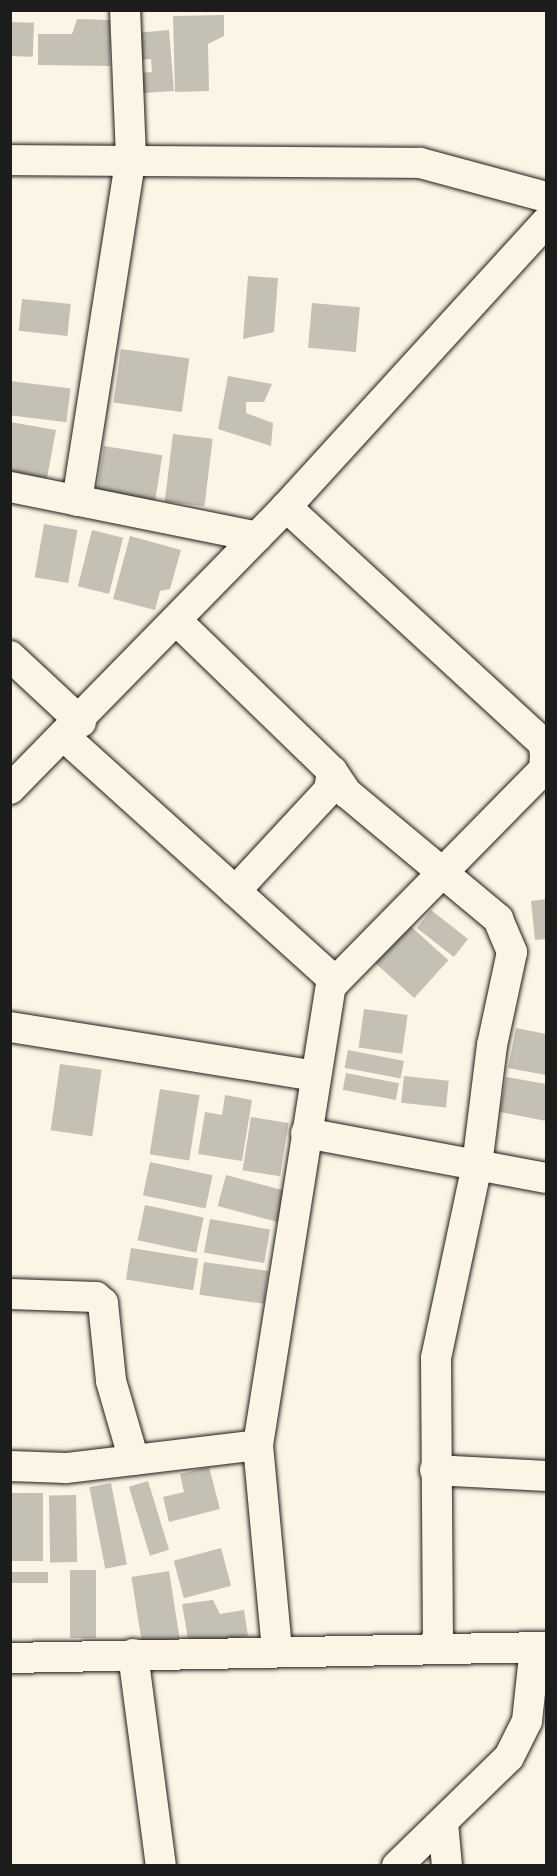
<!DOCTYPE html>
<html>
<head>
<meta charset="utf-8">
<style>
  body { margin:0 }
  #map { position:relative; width:557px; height:1876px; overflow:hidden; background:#fcf5e5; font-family:Mynerve,sans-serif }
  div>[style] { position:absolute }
  .building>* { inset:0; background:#c4c0b3; transform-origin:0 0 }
  .roads { filter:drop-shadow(0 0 2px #1c1c1c) drop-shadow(0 0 2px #1c1c1c) }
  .minor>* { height:30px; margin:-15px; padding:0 15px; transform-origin:15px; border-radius:15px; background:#fcf5e5 }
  span { translate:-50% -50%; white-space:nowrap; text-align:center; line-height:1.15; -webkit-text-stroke:4.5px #fcf5e5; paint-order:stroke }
  .frame { position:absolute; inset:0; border:12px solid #1c1c1c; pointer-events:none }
</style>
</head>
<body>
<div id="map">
  <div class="building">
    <i style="clip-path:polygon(224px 15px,224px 36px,208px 44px,209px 91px,175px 92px,173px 16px)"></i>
    <i style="clip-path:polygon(77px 19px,110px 20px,110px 66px,38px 65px,38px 34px,72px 34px)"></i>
    <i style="left:10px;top:22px;width:24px;height:34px;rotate:2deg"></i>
    <i style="clip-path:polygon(169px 30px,174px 91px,143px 93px,141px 73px,152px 72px,151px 59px,137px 60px,135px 33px)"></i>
    <i style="clip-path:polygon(248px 276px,278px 278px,274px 332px,243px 339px)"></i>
    <i style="left:22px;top:299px;width:49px;height:32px;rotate:6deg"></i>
    <i style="left:312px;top:303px;width:48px;height:45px;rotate:5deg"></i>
    <i style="left:121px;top:349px;width:69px;height:54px;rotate:8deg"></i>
    <i style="clip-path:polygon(228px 376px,272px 384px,264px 402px,246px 402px,246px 413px,273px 423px,271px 446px,218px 429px)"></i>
    <i style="left:10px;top:381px;width:61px;height:34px;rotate:7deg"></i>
    <i style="clip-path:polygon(10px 422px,56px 430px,47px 478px,10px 471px)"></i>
    <i style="left:173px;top:434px;width:40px;height:68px;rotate:7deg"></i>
    <i style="left:104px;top:446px;width:59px;height:47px;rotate:9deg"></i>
    <i style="left:44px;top:524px;width:34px;height:54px;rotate:10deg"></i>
    <i style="left:92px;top:530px;width:32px;height:58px;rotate:14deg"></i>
    <i style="clip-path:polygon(130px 536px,181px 550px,170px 589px,160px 591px,155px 610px,113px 599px)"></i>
    <i style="clip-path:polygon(546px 899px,546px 939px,535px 940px,531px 901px)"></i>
    <i style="left:431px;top:910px;width:47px;height:23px;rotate:38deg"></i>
    <i style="left:406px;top:922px;width:57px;height:51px;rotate:42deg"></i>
    <i style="left:364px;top:1009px;width:44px;height:39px;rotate:8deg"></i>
    <i style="clip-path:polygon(516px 1028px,546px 1034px,546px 1075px,508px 1068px)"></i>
    <i style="left:348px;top:1050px;width:57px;height:18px;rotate:11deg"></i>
    <i style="left:60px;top:1064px;width:42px;height:67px;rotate:8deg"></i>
    <i style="left:346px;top:1073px;width:54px;height:17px;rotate:11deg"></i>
    <i style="left:404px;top:1076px;width:45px;height:27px;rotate:6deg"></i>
    <i style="clip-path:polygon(506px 1077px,546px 1084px,546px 1121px,500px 1112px)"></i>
    <i style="left:160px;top:1089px;width:40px;height:66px;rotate:9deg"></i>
    <i style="clip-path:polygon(225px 1095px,252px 1100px,242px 1161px,198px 1154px,205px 1112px,222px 1115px)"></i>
    <i style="left:251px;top:1117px;width:38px;height:54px;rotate:9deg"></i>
    <i style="left:150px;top:1162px;width:64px;height:34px;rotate:12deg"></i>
    <i style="left:226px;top:1175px;width:62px;height:32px;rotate:15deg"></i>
    <i style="left:145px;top:1205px;width:60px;height:36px;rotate:12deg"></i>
    <i style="left:210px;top:1219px;width:61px;height:34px;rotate:10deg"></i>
    <i style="left:131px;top:1248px;width:68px;height:32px;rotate:9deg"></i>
    <i style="left:204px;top:1262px;width:65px;height:33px;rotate:8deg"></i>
    <i style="clip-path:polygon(209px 1467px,220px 1509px,169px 1522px,163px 1497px,184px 1492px,180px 1474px)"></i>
    <i style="left:148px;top:1481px;width:72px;height:20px;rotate:73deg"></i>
    <i style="left:111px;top:1483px;width:83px;height:22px;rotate:79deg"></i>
    <i style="left:43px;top:1493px;width:68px;height:33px;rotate:90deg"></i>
    <i style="left:76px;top:1495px;width:67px;height:27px;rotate:89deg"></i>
    <i style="left:221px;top:1548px;width:39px;height:49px;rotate:75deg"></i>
    <i style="left:70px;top:1570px;width:26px;height:68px"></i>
    <i style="left:169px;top:1571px;width:68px;height:38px;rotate:81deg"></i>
    <i style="left:10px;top:1572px;width:38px;height:11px"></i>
    <i style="clip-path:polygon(213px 1600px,220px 1614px,244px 1610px,248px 1636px,189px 1645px,182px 1604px)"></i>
  </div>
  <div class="roads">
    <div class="minor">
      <i style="left:10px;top:160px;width:410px;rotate:0.4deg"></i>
      <i style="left:420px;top:163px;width:131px;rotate:15.1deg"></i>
      <i style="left:10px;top:487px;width:252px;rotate:11.4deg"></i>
      <i style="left:77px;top:501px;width:347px;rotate:-81.1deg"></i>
      <i style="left:131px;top:158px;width:148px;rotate:-92.3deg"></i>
      <i style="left:177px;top:621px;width:216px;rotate:44.1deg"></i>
      <i style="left:332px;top:771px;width:19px;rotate:99deg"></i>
      <i style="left:329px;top:790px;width:138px;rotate:132.9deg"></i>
      <i style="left:10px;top:656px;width:97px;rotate:42.9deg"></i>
      <i style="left:66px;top:738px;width:363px;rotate:42.1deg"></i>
      <i style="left:332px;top:771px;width:27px;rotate:56deg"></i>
      <i style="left:347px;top:793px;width:197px;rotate:39.8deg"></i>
      <i style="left:498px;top:919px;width:36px;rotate:67deg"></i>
      <i style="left:512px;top:952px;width:95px;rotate:102.1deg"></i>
      <i style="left:492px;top:1045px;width:121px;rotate:97.1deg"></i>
      <i style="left:477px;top:1165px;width:197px;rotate:102deg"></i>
      <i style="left:436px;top:1358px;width:290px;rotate:89.6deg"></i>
      <i style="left:10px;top:789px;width:395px;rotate:-45.6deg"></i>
      <i style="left:286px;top:507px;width:386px;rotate:-47.6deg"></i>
      <i style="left:10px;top:1027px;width:309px;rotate:9.1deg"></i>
      <i style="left:306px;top:1133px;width:244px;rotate:10.6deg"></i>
      <i style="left:10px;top:1294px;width:86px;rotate:2deg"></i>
      <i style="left:96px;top:1297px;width:9px;rotate:41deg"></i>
      <i style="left:103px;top:1303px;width:78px;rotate:84.1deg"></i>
      <i style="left:111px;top:1381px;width:82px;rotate:73.8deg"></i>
      <i style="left:10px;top:1466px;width:56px;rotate:2deg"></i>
      <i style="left:66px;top:1468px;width:193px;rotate:-6.8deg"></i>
      <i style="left:435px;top:1470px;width:111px;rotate:3.1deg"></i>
      <i style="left:277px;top:1650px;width:206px;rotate:-95.3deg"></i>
      <i style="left:258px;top:1445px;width:465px;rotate:-81deg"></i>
      <i style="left:331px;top:986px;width:304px;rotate:-45.5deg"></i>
      <i style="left:544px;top:769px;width:15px;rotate:-86deg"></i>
      <i style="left:545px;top:754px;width:11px;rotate:-100deg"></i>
      <i style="left:543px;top:743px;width:349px;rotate:-137.4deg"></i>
      <i style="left:133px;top:1654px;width:214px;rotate:82.5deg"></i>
      <i style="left:10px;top:1658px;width:536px;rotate:-1.18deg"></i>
      <i style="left:443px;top:1823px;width:43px;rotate:84.7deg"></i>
      <i style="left:397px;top:1866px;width:156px;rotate:-44.2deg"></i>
      <i style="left:509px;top:1757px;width:40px;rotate:-63.4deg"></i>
      <i style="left:527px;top:1721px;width:74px;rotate:-83.8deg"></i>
    </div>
  </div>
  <div class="frame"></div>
</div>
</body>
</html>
